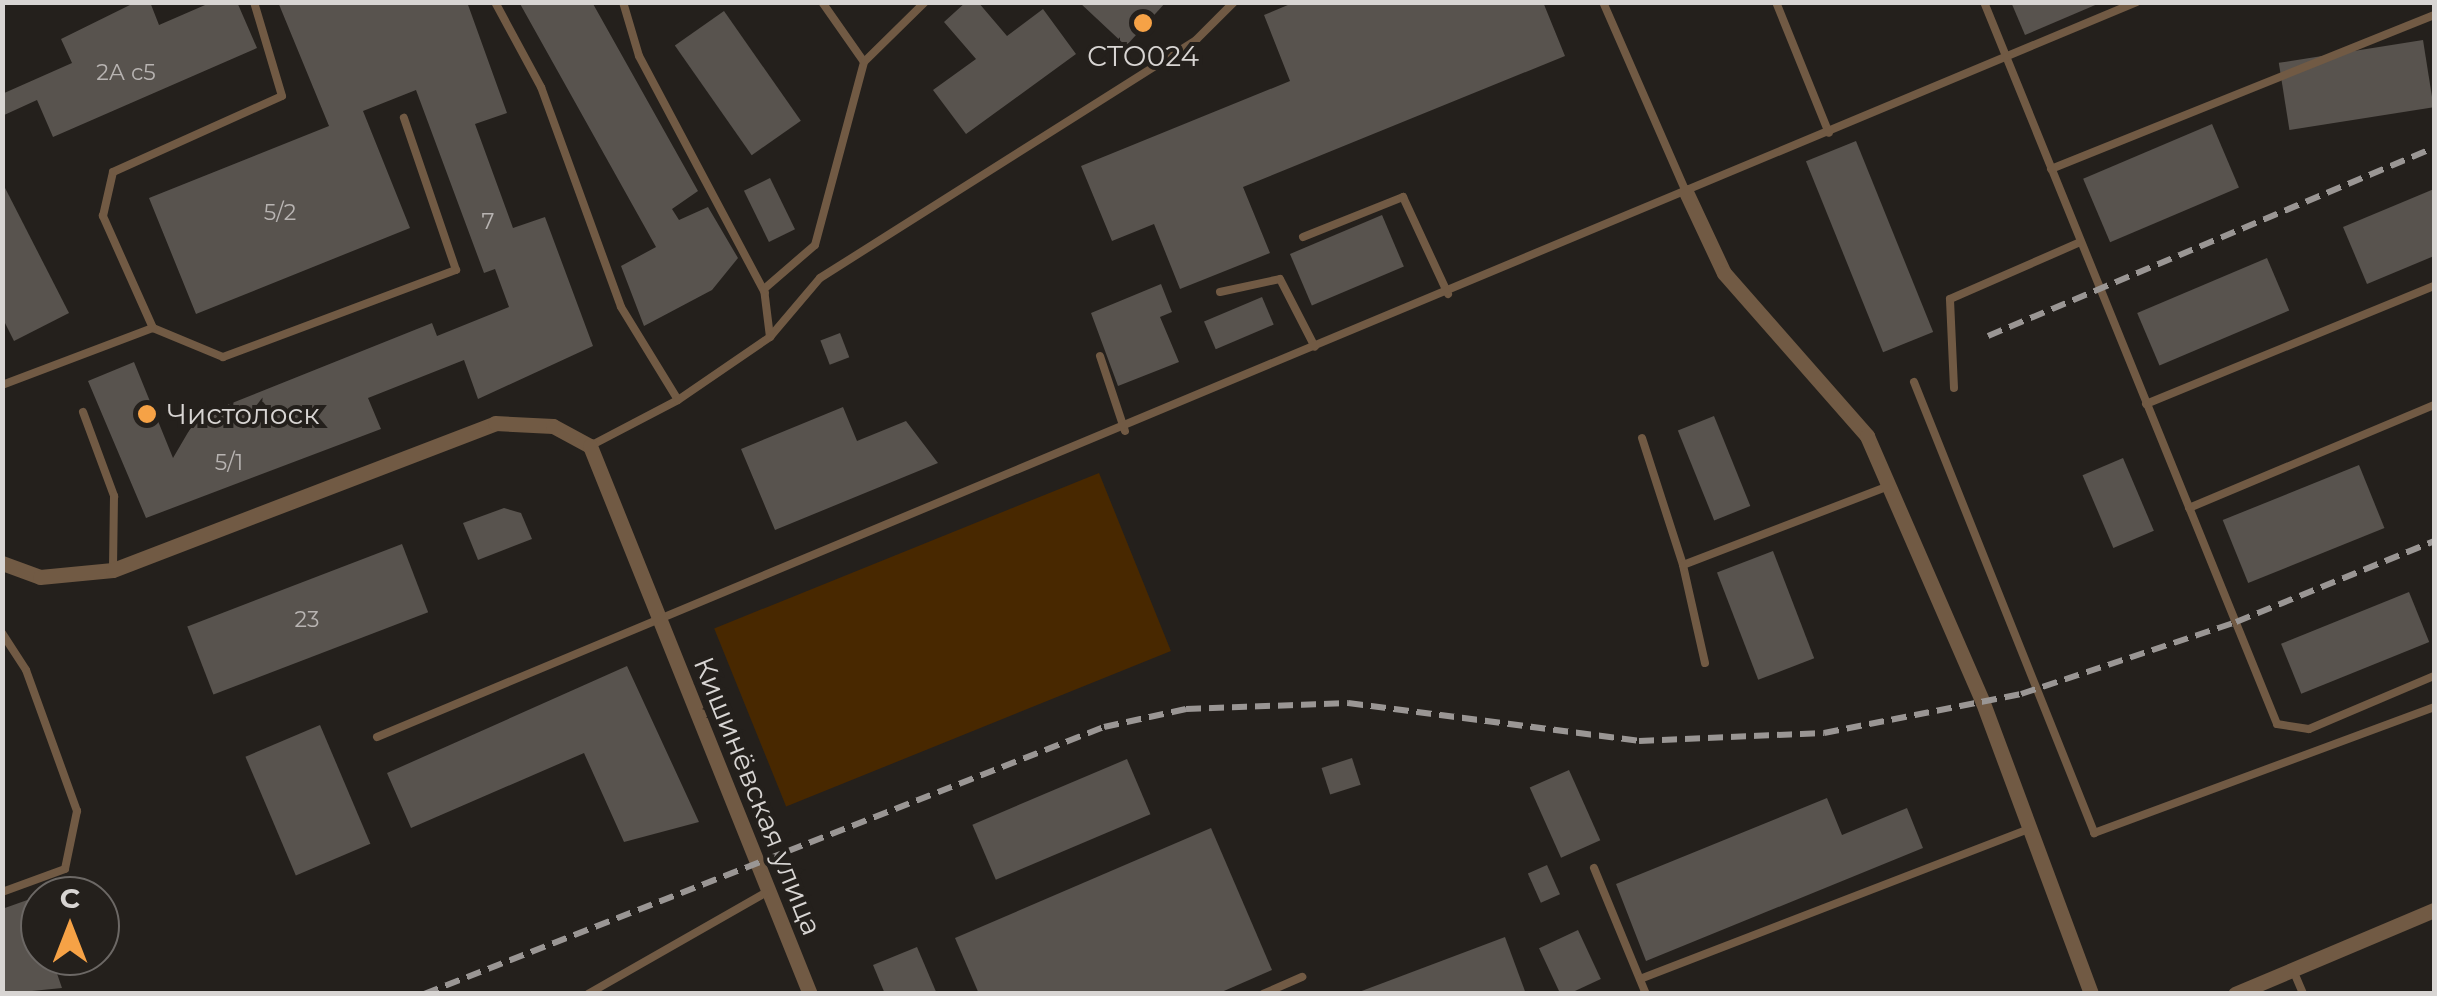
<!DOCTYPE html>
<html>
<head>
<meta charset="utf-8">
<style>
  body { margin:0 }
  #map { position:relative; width:2437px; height:996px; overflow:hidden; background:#24201c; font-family:Montserrat,sans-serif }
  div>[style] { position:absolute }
  .green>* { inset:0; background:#482800; transform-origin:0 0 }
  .building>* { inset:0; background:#58534e; transform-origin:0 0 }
  .service>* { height:8px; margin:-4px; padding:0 4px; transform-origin:4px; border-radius:4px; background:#715a44 }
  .minor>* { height:15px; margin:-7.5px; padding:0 7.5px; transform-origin:7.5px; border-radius:7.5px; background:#715a44 }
  .rail>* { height:6px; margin-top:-3px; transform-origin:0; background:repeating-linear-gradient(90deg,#9a9694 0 15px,transparent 0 23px) }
  .dots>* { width:28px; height:28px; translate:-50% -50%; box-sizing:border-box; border:5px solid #24201c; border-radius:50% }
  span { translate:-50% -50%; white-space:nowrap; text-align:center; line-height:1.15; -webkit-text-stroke:8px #24201c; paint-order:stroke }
  .number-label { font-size:22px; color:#b8b4b2 }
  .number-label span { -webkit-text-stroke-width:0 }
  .poi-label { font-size:28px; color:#d8d5d3 }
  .left { translate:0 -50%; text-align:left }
  .street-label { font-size:28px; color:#d8d5d3 }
  .frame { position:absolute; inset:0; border:5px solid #d8d5d3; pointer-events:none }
  .north { position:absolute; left:20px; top:876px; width:100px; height:100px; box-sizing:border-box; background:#24201c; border:2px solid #6c6865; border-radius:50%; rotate:0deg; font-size:28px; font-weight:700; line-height:40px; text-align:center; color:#d8d5d3 }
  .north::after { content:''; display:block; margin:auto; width:35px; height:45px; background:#f6a246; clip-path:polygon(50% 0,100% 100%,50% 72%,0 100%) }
</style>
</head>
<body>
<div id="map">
  <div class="green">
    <i style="left:1099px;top:473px;width:192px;height:415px;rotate:68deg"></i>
  </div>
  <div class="building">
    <i style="clip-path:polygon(136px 2px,150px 2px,159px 25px,212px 2px,237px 2px,257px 48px,53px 137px,37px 100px,2px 116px,2px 94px,72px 63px,61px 39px)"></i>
    <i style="clip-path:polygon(278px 2px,467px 2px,507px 113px,475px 124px,513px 228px,545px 217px,593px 346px,478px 399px,464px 360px,368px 398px,381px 429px,146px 518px,88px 381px,134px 362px,173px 458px,197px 417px,432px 323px,437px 336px,509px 307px,495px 269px,484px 273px,416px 90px,363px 111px,410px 228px,196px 314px,149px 198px,329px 126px)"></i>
    <i style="clip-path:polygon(519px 2px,592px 2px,698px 191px,672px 209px,679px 220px,708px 207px,738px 258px,712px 290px,644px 326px,621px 266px,656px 247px)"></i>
    <i style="clip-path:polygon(966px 2px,978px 2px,1007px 36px,1043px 9px,1076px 54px,966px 134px,933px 90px,976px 59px,944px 22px)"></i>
    <i style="clip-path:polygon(1079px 2px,1166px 2px,1126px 46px)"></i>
    <i style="clip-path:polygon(1295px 2px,1543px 2px,1565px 56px,1243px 187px,1270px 253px,1180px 289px,1154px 224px,1112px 241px,1081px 166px,1290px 81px,1264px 15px)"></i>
    <i style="clip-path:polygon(2011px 2px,2100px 2px,2100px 3px,2025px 35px)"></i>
    <i style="left:724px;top:11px;width:134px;height:60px;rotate:55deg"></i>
    <i style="left:2423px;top:40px;width:68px;height:146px;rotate:81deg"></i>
    <i style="left:2212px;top:124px;width:69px;height:140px;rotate:67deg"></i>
    <i style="left:1856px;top:141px;width:206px;height:54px;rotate:68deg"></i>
    <i style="left:770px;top:178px;width:57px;height:29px;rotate:64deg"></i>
    <i style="clip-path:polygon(2px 182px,69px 313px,14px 341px,2px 317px)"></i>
    <i style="clip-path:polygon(2434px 189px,2434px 256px,2367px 284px,2343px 227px)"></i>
    <i style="left:1382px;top:215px;width:56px;height:100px;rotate:67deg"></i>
    <i style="left:2267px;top:258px;width:57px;height:141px;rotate:67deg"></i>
    <i style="clip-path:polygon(1161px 284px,1172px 312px,1160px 317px,1179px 362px,1118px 386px,1091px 313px)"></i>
    <i style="left:1262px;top:297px;width:30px;height:63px;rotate:67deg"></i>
    <i style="left:840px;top:333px;width:26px;height:21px;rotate:69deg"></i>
    <i style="clip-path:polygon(843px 407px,857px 441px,906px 421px,938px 463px,775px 530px,741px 449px)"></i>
    <i style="left:1714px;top:416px;width:97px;height:39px;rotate:68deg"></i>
    <i style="left:2123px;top:458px;width:79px;height:44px;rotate:67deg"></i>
    <i style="left:2359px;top:465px;width:68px;height:147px;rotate:68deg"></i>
    <i style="clip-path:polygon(504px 508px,521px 513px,532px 539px,478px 560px,463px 523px)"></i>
    <i style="left:402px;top:544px;width:73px;height:230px;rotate:69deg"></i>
    <i style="left:1773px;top:551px;width:115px;height:60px;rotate:69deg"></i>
    <i style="left:2409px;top:592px;width:54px;height:138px;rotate:68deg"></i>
    <i style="clip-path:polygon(627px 666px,699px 822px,624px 842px,584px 753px,411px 828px,387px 773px)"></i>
    <i style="left:320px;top:725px;width:129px;height:81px;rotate:67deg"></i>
    <i style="left:1352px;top:758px;width:28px;height:32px;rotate:72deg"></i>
    <i style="left:1127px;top:759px;width:60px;height:168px;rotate:67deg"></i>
    <i style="left:1569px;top:770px;width:77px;height:43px;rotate:66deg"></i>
    <i style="clip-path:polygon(1827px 798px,1842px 835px,1907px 808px,1923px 848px,1646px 961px,1616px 884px)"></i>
    <i style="clip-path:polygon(1211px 828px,1272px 970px,1217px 994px,979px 994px,955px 938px)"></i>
    <i style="left:1547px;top:865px;width:32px;height:21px;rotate:66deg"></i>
    <i style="clip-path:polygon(33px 898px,40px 956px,51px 956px,62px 988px,2px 994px,2px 909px)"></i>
    <i style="left:1578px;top:930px;width:54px;height:43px;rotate:65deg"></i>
    <i style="clip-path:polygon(1505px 937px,1526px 994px,1359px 994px,1359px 992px)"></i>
    <i style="clip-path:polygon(917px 947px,937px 994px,885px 994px,873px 965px)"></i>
  </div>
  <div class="service">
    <i style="left:495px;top:2px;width:97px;rotate:61.6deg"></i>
    <i style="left:541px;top:87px;width:234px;rotate:70deg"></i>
    <i style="left:621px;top:307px;width:109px;rotate:58.5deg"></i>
    <i style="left:623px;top:2px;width:56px;rotate:73.5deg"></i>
    <i style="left:639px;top:56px;width:268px;rotate:62deg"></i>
    <i style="left:822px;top:2px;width:73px;rotate:55deg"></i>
    <i style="left:1603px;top:2px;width:207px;rotate:66.4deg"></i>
    <i style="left:1776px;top:2px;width:141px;rotate:68deg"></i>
    <i style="left:1984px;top:2px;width:779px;rotate:67.91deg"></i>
    <i style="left:2277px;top:724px;width:32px;rotate:9deg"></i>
    <i style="left:2309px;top:729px;width:136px;rotate:-23deg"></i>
    <i style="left:2051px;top:169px;width:413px;rotate:-21.9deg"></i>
    <i style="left:1303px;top:237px;width:108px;rotate:-21.8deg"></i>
    <i style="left:1403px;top:197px;width:107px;rotate:65.1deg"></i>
    <i style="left:1220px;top:292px;width:61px;rotate:-12.2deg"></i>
    <i style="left:1280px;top:279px;width:76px;rotate:62.8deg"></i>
    <i style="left:153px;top:328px;width:76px;rotate:22.5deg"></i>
    <i style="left:223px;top:357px;width:249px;rotate:-20.5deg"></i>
    <i style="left:456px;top:270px;width:161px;rotate:-108.9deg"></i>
    <i style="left:770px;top:337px;width:48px;rotate:-97.1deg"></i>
    <i style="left:764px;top:289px;width:67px;rotate:-40.8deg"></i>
    <i style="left:815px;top:245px;width:189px;rotate:-75deg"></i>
    <i style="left:864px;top:62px;width:86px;rotate:-44.5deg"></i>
    <i style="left:1100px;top:356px;width:79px;rotate:71.6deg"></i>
    <i style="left:1914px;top:382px;width:486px;rotate:68.2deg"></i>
    <i style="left:2094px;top:833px;width:363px;rotate:-20.3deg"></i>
    <i style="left:2px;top:385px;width:161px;rotate:-20.7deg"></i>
    <i style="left:153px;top:328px;width:123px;rotate:-114.1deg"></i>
    <i style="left:103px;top:216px;width:45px;rotate:-77.2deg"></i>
    <i style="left:113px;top:172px;width:185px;rotate:-24.2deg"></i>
    <i style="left:282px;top:96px;width:98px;rotate:-106.6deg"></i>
    <i style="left:1954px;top:388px;width:89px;rotate:-92.6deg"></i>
    <i style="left:1950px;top:299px;width:140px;rotate:-23.6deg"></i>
    <i style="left:2146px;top:404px;width:311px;rotate:-22.3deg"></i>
    <i style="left:83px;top:412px;width:90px;rotate:69.7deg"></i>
    <i style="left:114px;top:496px;width:74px;rotate:90.8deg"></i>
    <i style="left:1642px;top:438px;width:133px;rotate:72.1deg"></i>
    <i style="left:590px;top:446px;width:99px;rotate:-27.6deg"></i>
    <i style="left:678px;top:400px;width:112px;rotate:-34.4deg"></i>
    <i style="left:770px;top:337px;width:77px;rotate:-49.7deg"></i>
    <i style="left:820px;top:278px;width:445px;rotate:-32.3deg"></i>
    <i style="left:1196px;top:40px;width:54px;rotate:-45deg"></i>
    <i style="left:2189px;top:508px;width:266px;rotate:-22.8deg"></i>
    <i style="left:2px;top:633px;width:44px;rotate:57deg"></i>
    <i style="left:26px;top:670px;width:150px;rotate:70.1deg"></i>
    <i style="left:77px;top:811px;width:59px;rotate:101.7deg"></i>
    <i style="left:65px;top:869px;width:67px;rotate:159.9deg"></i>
    <i style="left:1705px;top:663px;width:100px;rotate:-102.7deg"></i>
    <i style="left:1683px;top:565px;width:221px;rotate:-21deg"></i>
    <i style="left:377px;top:737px;width:1907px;rotate:-22.67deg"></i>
    <i style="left:1594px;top:868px;width:136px;rotate:67.6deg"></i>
    <i style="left:2293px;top:970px;width:26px;rotate:67deg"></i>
    <i style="left:1640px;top:979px;width:417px;rotate:-21.1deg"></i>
    <i style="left:588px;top:994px;width:206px;rotate:-29.7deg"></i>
    <i style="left:1263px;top:994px;width:43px;rotate:-23.6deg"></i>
  </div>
  <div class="minor">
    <i style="left:1686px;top:192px;width:89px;rotate:64.9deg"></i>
    <i style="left:1724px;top:273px;width:217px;rotate:48.7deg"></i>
    <i style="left:1867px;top:436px;width:291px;rotate:66.5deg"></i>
    <i style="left:1983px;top:703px;width:310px;rotate:69.6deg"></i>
    <i style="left:2px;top:563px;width:40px;rotate:20.2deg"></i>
    <i style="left:40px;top:577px;width:73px;rotate:-5.5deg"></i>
    <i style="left:113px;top:570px;width:409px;rotate:-21deg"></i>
    <i style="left:495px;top:423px;width:58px;rotate:3deg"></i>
    <i style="left:553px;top:426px;width:42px;rotate:28.4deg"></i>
    <i style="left:590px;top:446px;width:591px;rotate:68.13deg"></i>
    <i style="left:2235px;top:994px;width:216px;rotate:-22.9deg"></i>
  </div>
  <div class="rail">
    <i style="left:1988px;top:336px;width:484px;rotate:-22.9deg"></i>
    <i style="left:424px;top:994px;width:731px;rotate:-21.44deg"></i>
    <i style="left:1104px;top:727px;width:84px;rotate:-12.4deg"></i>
    <i style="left:1186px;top:709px;width:162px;rotate:-2.1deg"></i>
    <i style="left:1348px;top:703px;width:293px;rotate:7.4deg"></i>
    <i style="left:1639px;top:741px;width:185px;rotate:-2.5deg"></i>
    <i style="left:1824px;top:733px;width:201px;rotate:-11.2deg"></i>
    <i style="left:2021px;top:694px;width:227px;rotate:-18.5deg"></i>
    <i style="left:2236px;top:622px;width:214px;rotate:-22.2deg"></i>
  </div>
  <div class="dots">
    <i style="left:1143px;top:23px;background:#f6a246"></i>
    <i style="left:147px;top:414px;background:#f6a246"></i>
  </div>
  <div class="number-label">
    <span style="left:126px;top:73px">2А с5</span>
    <span style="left:280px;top:213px">5/2</span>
    <span style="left:488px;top:222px">7</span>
    <span style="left:229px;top:463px">5/1</span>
    <span style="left:307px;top:620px">23</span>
  </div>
  <div class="poi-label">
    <span style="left:1143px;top:56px">СТО024</span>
    <span class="left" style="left:167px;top:414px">Чистолоск</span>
  </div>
  <div class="street-label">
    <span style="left:758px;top:796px;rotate:68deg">Кишинёвская улица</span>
  </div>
  <div class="frame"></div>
  <div class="north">С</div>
</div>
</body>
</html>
